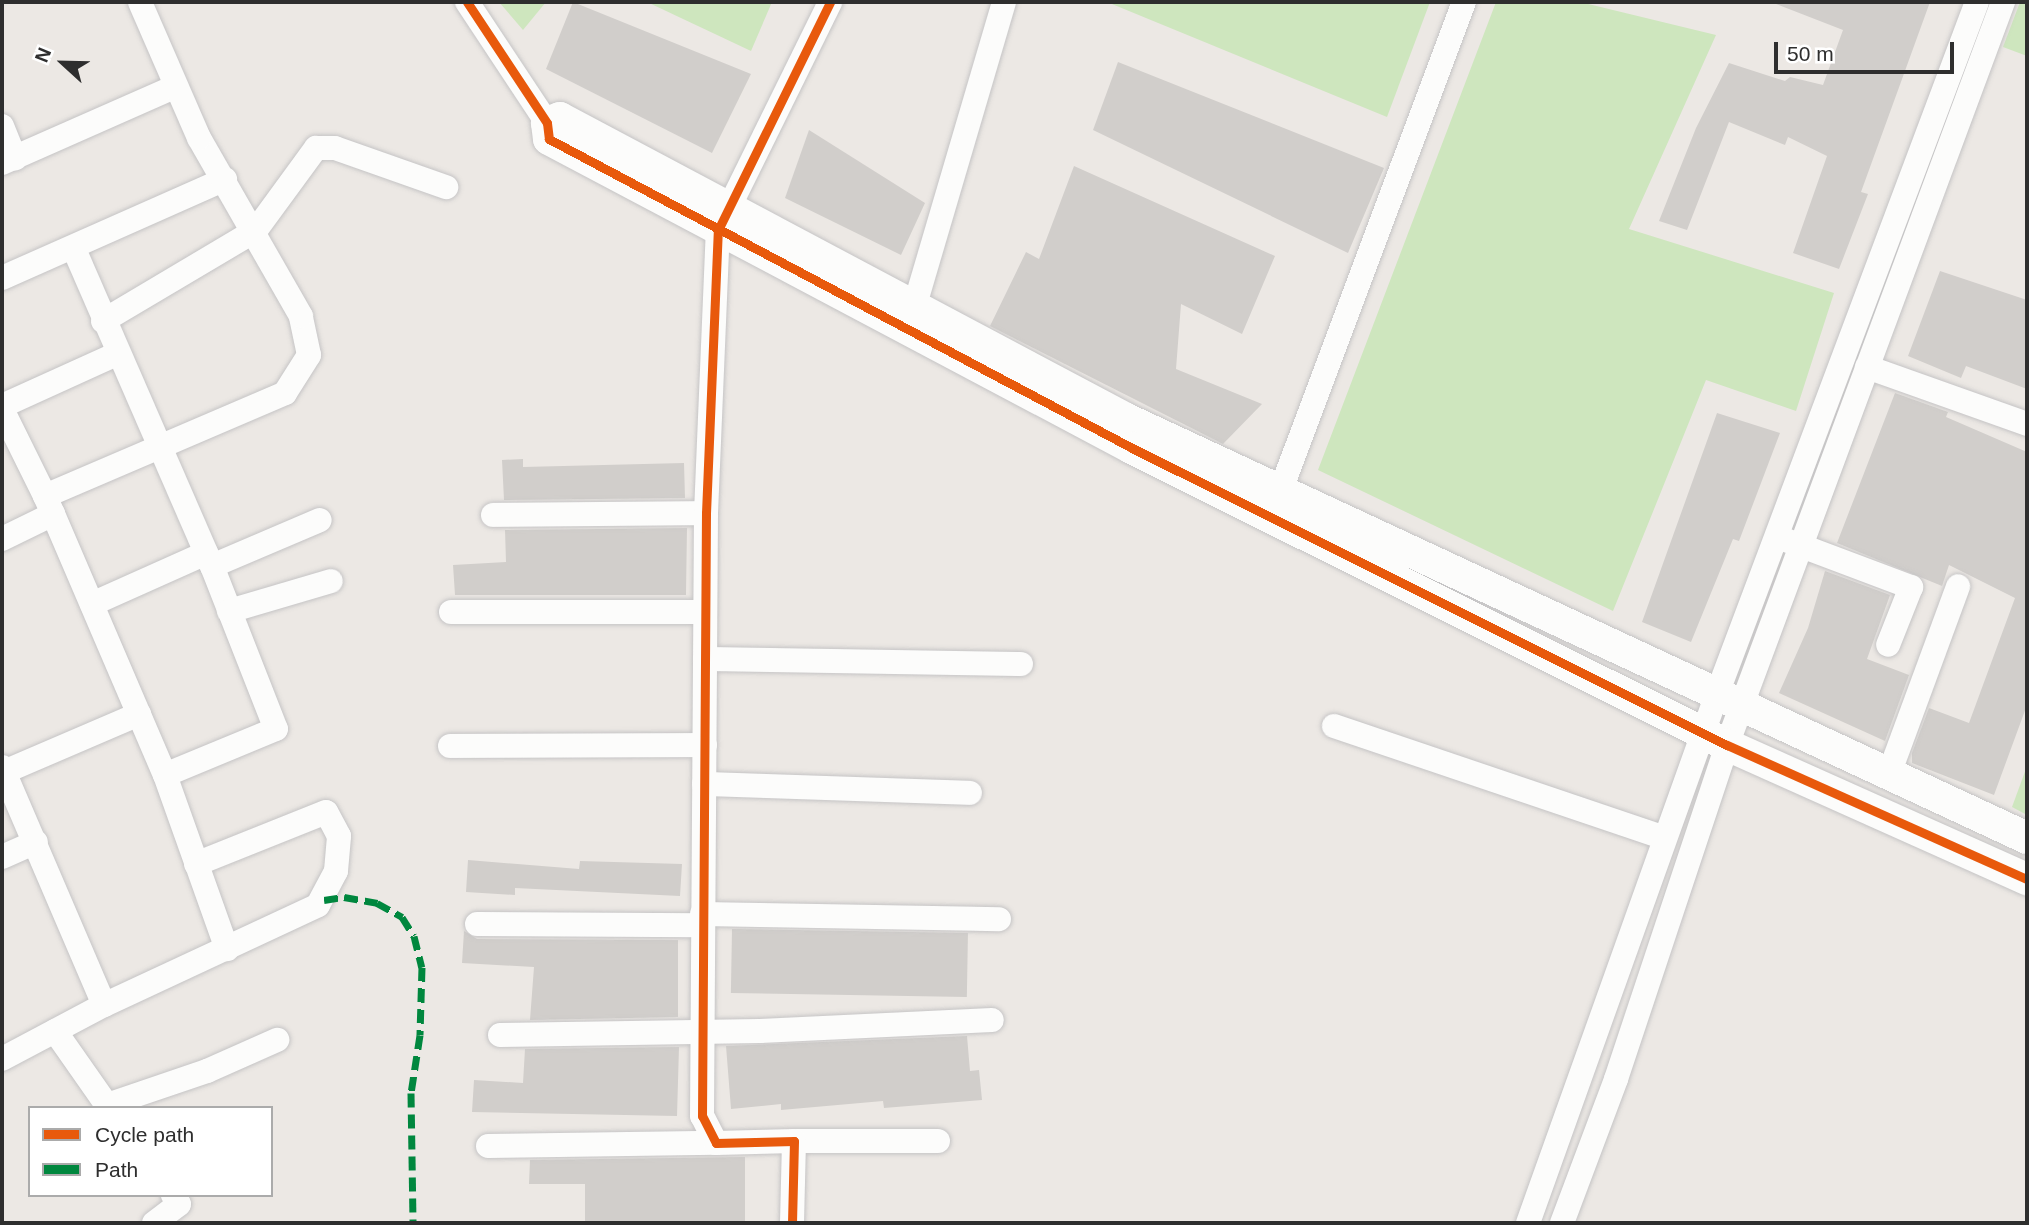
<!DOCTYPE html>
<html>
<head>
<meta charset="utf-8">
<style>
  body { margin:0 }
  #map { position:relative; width:2029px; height:1225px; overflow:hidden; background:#ece8e4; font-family:Arial,sans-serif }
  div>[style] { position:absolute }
  .green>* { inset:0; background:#cee6be }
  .building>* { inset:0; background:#d1cecb; transform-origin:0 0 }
  .roads { filter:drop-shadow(0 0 2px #c5c4c5) drop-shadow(0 0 2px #c5c4c5) }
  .minor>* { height:24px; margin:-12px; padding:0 12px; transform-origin:12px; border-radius:12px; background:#fcfcfb }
  .tertiary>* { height:32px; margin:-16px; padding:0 16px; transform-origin:16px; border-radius:16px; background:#fcfcfb }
  .quiet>* { height:7px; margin-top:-3.5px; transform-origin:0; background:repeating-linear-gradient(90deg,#00873e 0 14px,transparent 0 21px) }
  .cycleway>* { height:9px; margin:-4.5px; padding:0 4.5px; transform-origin:4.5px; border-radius:4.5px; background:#e8590c }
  span { translate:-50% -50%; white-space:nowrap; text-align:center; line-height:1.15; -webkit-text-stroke:5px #fff; paint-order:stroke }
  .frame { position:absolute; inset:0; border:4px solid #2e2e2e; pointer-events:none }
  .legend { position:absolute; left:28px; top:1106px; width:245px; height:91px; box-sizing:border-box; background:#fff; border:2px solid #ababab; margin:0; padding:9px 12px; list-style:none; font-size:21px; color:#2e2e2e }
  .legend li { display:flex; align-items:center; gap:14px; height:35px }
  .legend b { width:35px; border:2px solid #ababab }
  .north { position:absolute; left:28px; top:28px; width:70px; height:70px; -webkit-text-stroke:5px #fff; paint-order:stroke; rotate:292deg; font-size:19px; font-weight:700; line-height:28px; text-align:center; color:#2e2e2e }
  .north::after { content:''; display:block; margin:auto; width:24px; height:32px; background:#2e2e2e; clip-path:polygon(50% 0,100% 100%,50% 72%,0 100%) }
  .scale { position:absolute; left:1774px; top:42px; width:180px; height:32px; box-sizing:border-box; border:4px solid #2e2e2e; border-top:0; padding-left:9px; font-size:21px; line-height:24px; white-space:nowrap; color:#2e2e2e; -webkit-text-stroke:5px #fff; paint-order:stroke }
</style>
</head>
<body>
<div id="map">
  <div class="green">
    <i style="clip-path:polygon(499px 2px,546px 2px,523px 30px)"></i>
    <i style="clip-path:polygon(647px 2px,772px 2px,751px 51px)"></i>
    <i style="clip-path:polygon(1107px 2px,1430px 2px,1387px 117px)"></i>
    <i style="clip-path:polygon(1496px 2px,1580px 2px,1716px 35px,1629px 229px,1834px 293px,1796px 411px,1706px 380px,1613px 611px,1318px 470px)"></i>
    <i style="clip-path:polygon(2020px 2px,2027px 2px,2027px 56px,2003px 47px)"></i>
    <i style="clip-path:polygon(2027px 766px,2027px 815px,2012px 807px)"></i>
  </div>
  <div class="building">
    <i style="clip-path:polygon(573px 2px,751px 74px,712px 153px,546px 69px)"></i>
    <i style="clip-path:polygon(1771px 2px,1930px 2px,1861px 192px,1868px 194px,1839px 269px,1793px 253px,1827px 156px,1788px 137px,1785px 145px,1729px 122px,1687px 230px,1659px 221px,1696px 128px,1729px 63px,1785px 81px,1790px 77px,1823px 85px,1843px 30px)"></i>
    <i style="clip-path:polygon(1118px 62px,1384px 168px,1348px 253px,1093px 130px)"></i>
    <i style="clip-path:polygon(809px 130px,925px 203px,901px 255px,785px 198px)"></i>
    <i style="clip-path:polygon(1074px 166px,1275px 256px,1242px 334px,1181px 304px,1176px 369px,1262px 404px,1223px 444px,990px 326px,1026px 252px,1039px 259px)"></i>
    <i style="clip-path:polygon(1940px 271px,2027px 300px,2027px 389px,1966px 366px,1961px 378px,1908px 356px)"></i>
    <i style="clip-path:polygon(1895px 393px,1948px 412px,1946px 417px,2027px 452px,2027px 705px,1994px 795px,1912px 763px,1912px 753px,1929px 708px,1969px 723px,2015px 598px,1949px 565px,1942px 586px,1837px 543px)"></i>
    <i style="clip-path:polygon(1717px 413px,1780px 433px,1739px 541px,1733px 539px,1691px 642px,1642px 622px)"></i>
    <i style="clip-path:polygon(523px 459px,523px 467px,684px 463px,685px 498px,504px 500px,502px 460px)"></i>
    <i style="clip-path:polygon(687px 528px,686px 595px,455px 595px,453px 565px,506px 562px,505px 530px)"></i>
    <i style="clip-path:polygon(1825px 571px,1890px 595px,1867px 659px,1909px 675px,1885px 741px,1779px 693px,1808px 628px)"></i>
    <i style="clip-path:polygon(468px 860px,579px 869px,580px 861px,682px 864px,680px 896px,515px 888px,515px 895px,466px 892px)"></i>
    <i style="left:732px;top:929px;width:236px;height:64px;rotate:1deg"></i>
    <i style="clip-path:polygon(464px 931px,477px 939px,678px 940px,678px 1017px,530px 1020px,534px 967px,462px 963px)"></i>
    <i style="clip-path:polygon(967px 1036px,970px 1071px,979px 1070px,982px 1100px,884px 1108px,883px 1101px,781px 1110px,781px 1104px,731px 1109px,726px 1046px)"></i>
    <i style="clip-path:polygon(679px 1047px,677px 1116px,472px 1112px,474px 1080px,523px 1083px,525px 1049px)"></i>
    <i style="clip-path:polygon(745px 1157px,745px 1223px,585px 1223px,585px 1184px,529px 1184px,530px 1160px)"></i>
  </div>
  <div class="roads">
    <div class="minor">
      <i style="left:467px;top:2px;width:145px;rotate:56.5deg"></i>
      <i style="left:2px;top:126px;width:35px;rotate:68deg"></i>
      <i style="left:2px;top:163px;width:188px;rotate:-23.8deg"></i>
      <i style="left:74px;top:249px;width:346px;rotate:66.5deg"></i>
      <i style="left:212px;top:566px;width:175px;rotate:68.6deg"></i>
      <i style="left:276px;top:729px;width:120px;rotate:157.5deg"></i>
      <i style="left:165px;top:775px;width:185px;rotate:70.4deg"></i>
      <i style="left:2px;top:278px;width:244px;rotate:-23.9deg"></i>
      <i style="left:914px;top:308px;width:319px;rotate:-73.6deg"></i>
      <i style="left:103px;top:321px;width:178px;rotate:-30.7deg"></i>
      <i style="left:256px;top:230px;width:102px;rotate:-53.8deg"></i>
      <i style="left:316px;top:148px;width:19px"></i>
      <i style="left:335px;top:148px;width:118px;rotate:19.4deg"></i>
      <i style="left:1867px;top:367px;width:170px;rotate:19.6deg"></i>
      <i style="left:2px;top:406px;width:128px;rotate:-24.4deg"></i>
      <i style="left:2px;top:409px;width:97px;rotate:63.7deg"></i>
      <i style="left:1280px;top:492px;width:523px;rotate:-69.42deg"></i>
      <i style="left:53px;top:514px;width:20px;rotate:-114deg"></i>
      <i style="left:45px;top:496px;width:261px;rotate:-23.2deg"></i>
      <i style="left:285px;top:393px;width:45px;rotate:-57.7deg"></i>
      <i style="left:309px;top:355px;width:40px;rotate:-102deg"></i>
      <i style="left:301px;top:316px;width:205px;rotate:-119.8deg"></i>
      <i style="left:199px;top:138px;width:148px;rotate:-113.5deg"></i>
      <i style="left:493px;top:515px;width:213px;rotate:-0.5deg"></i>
      <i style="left:2px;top:539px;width:57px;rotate:-26.1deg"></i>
      <i style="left:53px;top:514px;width:284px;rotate:66.8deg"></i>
      <i style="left:1783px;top:539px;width:137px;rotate:20.6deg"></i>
      <i style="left:1911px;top:587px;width:62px;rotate:111.6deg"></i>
      <i style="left:212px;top:566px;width:117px;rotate:-23.1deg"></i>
      <i style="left:92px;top:604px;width:125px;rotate:-24.1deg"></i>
      <i style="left:229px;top:611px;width:106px;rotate:-16.4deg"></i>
      <i style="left:451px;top:612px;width:254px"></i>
      <i style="left:705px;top:659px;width:316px;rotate:0.9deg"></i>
      <i style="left:1334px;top:726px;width:348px;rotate:18.7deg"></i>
      <i style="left:450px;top:746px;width:255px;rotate:-0.2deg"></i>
      <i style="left:2px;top:767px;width:259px;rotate:66.8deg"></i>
      <i style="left:4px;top:772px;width:147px;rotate:-23.2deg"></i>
      <i style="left:1889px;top:774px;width:200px;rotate:-69.8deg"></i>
      <i style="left:704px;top:784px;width:266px;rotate:1.9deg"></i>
      <i style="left:2px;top:857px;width:37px;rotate:-24deg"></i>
      <i style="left:702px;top:914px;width:297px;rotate:1deg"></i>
      <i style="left:477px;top:924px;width:225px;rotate:0.3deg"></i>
      <i style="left:55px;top:1031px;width:94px;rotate:55deg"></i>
      <i style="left:500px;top:1035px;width:260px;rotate:-0.9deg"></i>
      <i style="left:760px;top:1031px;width:232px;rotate:-2.7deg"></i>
      <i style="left:2px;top:1059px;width:115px;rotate:-27.9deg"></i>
      <i style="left:104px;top:1005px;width:236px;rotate:-25deg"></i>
      <i style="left:318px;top:905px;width:38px;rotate:-62deg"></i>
      <i style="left:336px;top:871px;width:35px;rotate:-85deg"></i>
      <i style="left:339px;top:836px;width:27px;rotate:-118deg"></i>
      <i style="left:326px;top:812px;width:140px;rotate:158.2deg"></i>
      <i style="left:107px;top:1105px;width:106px;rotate:-18.8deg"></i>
      <i style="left:207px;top:1071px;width:77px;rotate:-23.9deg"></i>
      <i style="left:794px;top:1141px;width:144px"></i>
      <i style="left:488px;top:1146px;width:228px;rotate:-0.8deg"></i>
      <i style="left:154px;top:1223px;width:31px;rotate:-37deg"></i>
      <i style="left:179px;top:1204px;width:11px;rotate:-124deg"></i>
      <i style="left:792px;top:1223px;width:82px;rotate:-88.6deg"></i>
      <i style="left:794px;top:1141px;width:78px;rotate:178.5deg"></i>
      <i style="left:716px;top:1143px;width:30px;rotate:-117deg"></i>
      <i style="left:702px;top:1116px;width:603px;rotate:-89.62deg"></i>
      <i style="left:706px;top:513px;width:283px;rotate:-87.6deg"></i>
      <i style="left:718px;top:230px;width:254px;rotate:-63.8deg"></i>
      <i style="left:1528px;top:1223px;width:562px;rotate:-70.34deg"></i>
      <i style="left:1717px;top:694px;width:739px;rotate:-69.41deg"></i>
      <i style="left:1562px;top:1223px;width:154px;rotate:-69.4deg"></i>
      <i style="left:1616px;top:1079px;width:352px;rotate:-71.6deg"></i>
      <i style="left:1727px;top:745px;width:793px;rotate:-69.62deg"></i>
    </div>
    <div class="tertiary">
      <i style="left:2027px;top:838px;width:994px;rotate:-155.06deg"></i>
      <i style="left:1126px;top:419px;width:641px;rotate:-152deg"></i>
      <i style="left:560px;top:118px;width:14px;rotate:159deg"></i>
      <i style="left:547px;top:123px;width:16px;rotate:83deg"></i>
      <i style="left:549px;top:139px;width:660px;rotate:27.92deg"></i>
      <i style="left:1132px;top:448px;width:665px;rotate:26.53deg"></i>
      <i style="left:1727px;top:745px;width:329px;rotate:24.1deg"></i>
    </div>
  </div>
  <div class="quiet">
    <i style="left:324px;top:900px;width:20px;rotate:-9deg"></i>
    <i style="left:344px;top:897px;width:34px;rotate:10deg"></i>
    <i style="left:377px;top:903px;width:29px;rotate:29deg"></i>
    <i style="left:402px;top:917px;width:22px;rotate:58deg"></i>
    <i style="left:414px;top:936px;width:32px;rotate:76deg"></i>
    <i style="left:422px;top:967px;width:68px;rotate:91.7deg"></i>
    <i style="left:420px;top:1035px;width:59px;rotate:98.8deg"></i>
    <i style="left:411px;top:1093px;width:130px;rotate:89.1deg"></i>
  </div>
  <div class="cycleway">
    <i style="left:467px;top:2px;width:145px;rotate:56.5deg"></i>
    <i style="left:547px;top:123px;width:16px;rotate:83deg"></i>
    <i style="left:549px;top:139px;width:660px;rotate:27.92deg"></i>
    <i style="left:1132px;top:448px;width:665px;rotate:26.53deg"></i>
    <i style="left:1727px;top:745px;width:329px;rotate:24.1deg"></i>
    <i style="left:792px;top:1223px;width:82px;rotate:-88.6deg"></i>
    <i style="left:794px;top:1141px;width:78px;rotate:178.5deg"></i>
    <i style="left:716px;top:1143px;width:30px;rotate:-117deg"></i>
    <i style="left:702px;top:1116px;width:603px;rotate:-89.62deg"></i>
    <i style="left:706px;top:513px;width:283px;rotate:-87.6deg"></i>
    <i style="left:718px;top:230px;width:254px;rotate:-63.8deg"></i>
  </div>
  <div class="frame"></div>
  <ul class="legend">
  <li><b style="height:9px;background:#e8590c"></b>Cycle path</li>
  <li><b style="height:9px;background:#00873e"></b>Path</li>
  </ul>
  <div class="north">N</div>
  <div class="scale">50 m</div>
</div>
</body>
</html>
